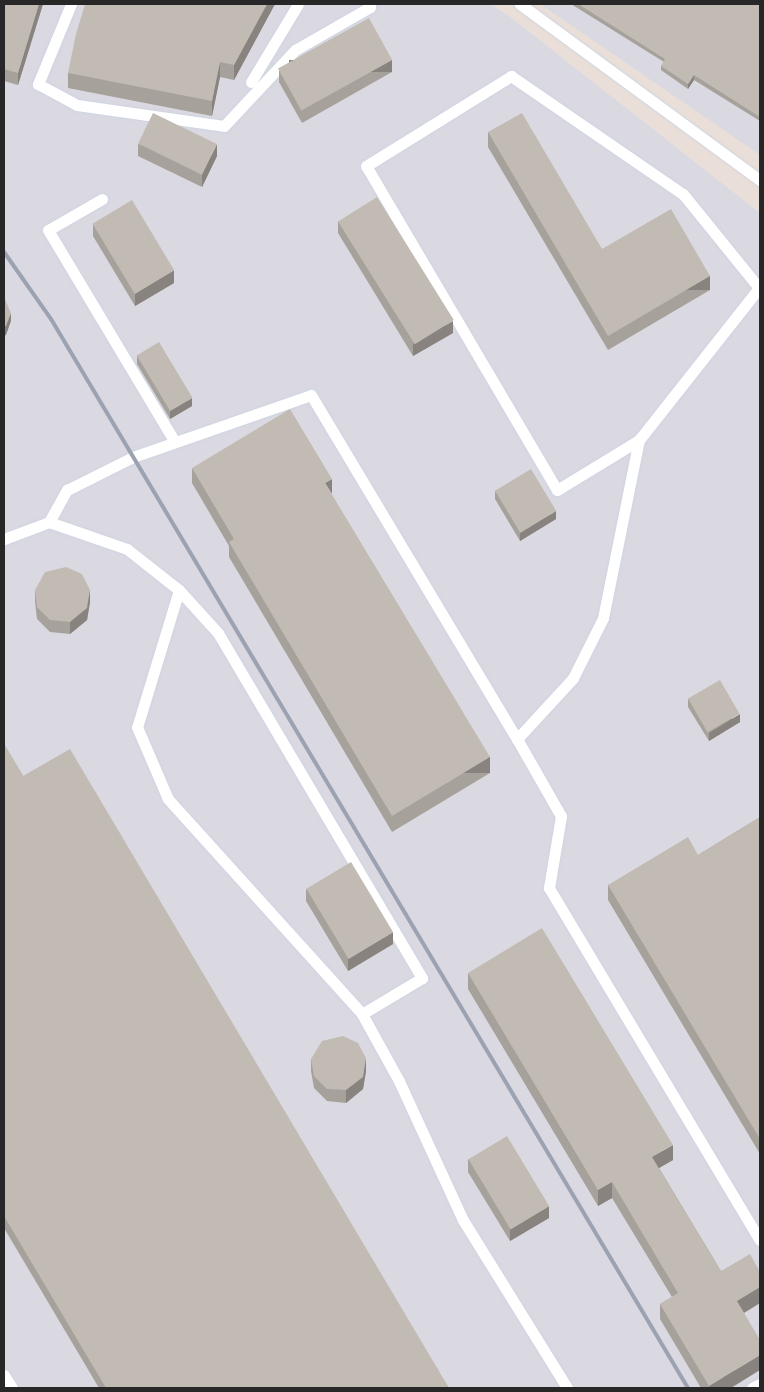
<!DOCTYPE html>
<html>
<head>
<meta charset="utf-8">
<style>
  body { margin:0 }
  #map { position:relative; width:764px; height:1392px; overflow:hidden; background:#eadfd8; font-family:Manrope,sans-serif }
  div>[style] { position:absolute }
  .industrial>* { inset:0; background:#dad9e2 }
  .roads { filter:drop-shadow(0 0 1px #cdd4e1) drop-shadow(0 0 1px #cdd4e1) }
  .service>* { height:11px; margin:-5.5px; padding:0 5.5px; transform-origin:5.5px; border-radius:5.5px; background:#fff }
  .rail>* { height:4px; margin:-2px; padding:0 2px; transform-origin:2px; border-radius:2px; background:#9ba2b2 }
  .wall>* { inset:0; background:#a7a19b }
  .shaded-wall>* { inset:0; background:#88837e; transform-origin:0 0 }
  .building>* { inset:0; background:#c2bbb4; transform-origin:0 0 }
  span { translate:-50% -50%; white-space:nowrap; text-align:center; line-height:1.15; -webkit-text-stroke:4px #fff; paint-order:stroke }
  .frame { position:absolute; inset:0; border:5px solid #272727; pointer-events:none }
</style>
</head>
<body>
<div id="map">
  <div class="industrial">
    <i style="clip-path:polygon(4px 4px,490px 4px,509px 16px,760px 213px,760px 1388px,4px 1388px)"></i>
    <i style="clip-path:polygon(540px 4px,760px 4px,760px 155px)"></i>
  </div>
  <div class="roads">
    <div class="service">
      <i style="left:71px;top:4px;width:87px;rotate:112.4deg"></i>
      <i style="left:38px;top:84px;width:44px;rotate:28.3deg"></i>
      <i style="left:77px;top:105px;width:148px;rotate:8.1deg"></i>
      <i style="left:224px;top:126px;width:104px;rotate:-46.9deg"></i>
      <i style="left:295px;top:50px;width:86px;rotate:-29.8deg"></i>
      <i style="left:370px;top:7px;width:3px;rotate:-90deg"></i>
      <i style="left:520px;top:4px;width:298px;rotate:36.3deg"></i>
      <i style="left:251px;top:82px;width:91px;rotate:-58.9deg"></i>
      <i style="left:102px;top:199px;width:62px;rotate:150.1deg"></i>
      <i style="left:48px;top:230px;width:247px;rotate:59.1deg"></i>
      <i style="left:49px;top:522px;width:37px;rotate:-61deg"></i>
      <i style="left:67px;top:490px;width:74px;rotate:-26.6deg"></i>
      <i style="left:133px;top:457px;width:188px;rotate:-19.2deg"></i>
      <i style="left:311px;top:395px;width:401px;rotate:59.1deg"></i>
      <i style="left:517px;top:739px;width:89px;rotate:60.3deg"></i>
      <i style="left:561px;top:816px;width:73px;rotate:99.5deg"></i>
      <i style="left:549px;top:888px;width:410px;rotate:59.1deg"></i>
      <i style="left:4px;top:539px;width:48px;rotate:-20.7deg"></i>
      <i style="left:49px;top:522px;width:83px;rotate:19.1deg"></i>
      <i style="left:127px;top:549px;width:66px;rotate:38.3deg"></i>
      <i style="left:179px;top:590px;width:58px;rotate:47.8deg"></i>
      <i style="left:218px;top:633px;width:401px;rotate:59.4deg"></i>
      <i style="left:422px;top:978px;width:70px;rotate:149deg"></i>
      <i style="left:179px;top:590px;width:143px;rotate:107deg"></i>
      <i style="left:137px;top:727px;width:78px;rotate:66.7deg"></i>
      <i style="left:168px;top:799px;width:290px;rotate:47.9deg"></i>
      <i style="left:362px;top:1014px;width:77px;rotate:61.1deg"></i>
      <i style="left:399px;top:1081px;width:153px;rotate:65.3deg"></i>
      <i style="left:463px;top:1220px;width:198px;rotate:58.2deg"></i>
      <i style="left:517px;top:739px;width:83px;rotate:-47.4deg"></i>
      <i style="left:573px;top:678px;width:67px;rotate:-63.4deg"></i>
      <i style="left:603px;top:618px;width:182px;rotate:-78.6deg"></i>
      <i style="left:639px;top:440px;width:96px;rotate:148.6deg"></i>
      <i style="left:557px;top:490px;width:376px;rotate:-120.5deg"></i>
      <i style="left:366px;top:166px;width:171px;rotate:-31.8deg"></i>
      <i style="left:511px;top:76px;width:209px;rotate:34.5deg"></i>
      <i style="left:683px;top:194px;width:121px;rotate:51deg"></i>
      <i style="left:759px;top:288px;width:194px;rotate:128.3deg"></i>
      <i style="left:4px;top:1375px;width:15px;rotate:58deg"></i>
      <i style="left:752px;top:1388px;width:9px;rotate:-27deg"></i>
    </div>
  </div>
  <div class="rail">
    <i style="left:4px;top:252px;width:82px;rotate:55deg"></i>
    <i style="left:51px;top:319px;width:1244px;rotate:59.21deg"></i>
  </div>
  <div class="wall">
    <i style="clip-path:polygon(4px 4px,43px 4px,18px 85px,4px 81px)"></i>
    <i style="clip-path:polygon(275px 4px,234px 80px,220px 77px,212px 116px,68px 88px,68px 73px)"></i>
    <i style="clip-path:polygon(571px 4px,760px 4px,760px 121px,694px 80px,688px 89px,661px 70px,661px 66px,664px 62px)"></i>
    <i style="clip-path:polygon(279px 70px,392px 72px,302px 123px,279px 82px)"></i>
    <i style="clip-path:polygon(488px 132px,602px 249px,710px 290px,608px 350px,488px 147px)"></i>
    <i style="clip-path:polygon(138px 144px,217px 156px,202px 187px,138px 156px)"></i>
    <i style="clip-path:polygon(338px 221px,453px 333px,413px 356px,338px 233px)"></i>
    <i style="clip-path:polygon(93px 224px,174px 283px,135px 306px,93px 236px)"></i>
    <i style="clip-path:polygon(137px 355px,192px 406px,170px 419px,137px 364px)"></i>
    <i style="clip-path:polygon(192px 468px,490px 773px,392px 832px,229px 557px,229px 546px,192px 483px)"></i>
    <i style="clip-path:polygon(495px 491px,556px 519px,520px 541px,495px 499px)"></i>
    <i style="clip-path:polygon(35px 590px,90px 602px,87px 620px,70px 634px,50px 632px,37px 619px,35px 602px)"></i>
    <i style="clip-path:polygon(688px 699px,740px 722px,709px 741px,688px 707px)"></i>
    <i style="clip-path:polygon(4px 744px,23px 776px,449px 1388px,99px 1388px,4px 1228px)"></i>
    <i style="clip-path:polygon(760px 817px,760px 1154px,608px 900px,608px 885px,698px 855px)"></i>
    <i style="clip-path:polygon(306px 889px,393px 944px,348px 971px,306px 901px)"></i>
    <i style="clip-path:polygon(468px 973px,673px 1160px,659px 1168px,721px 1271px,760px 1272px,760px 1303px,744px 1313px,731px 1388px,701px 1388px,660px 1319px,660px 1304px,672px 1297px,612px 1198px,598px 1206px,468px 989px)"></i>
    <i style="clip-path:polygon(311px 1059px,366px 1071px,363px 1089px,346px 1103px,327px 1101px,314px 1088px,311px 1071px)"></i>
    <i style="clip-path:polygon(468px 1159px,549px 1218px,510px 1241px,468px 1172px)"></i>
  </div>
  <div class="shaded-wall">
    <i style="clip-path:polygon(39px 4px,43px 4px,18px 85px,18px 73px)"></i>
    <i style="clip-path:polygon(267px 4px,275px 4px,234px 80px,234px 65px)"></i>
    <i style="left:392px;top:60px;width:12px;height:103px;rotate:90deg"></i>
    <i style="clip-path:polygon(220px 62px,220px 77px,212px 116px,212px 101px)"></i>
    <i style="clip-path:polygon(694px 75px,694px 80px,688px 89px,688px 84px)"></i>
    <i style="clip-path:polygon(217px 144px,217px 156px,202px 187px,202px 175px)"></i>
    <i style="clip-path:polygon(174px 270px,174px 283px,135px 306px,135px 294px)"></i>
    <i style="left:710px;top:276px;width:14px;height:118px;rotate:90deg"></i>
    <i style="clip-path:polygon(11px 313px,11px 321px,6px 335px,4px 336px,4px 327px)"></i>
    <i style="clip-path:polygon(453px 321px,453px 333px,413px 356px,413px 344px)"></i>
    <i style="clip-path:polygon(192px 398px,192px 406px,170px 419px,170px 411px)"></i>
    <i style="clip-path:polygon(332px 479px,332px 494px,325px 483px)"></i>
    <i style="clip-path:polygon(556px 511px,556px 519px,520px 541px,520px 533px)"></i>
    <i style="clip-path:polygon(90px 590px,90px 602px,87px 620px,70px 634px,70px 622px)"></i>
    <i style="clip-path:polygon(740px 714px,740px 722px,709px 741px,709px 733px)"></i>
    <i style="left:490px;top:757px;width:16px;height:114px;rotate:90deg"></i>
    <i style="clip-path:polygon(393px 932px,393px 944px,348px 971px,348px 959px)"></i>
    <i style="clip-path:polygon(366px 1058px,366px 1071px,363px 1089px,346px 1103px,346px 1090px)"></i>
    <i style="clip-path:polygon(673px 1145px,673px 1160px,652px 1172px,652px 1157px)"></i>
    <i style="clip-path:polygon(612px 1182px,612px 1198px,598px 1206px,598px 1190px)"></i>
    <i style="clip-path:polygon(549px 1206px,549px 1218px,510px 1241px,510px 1229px)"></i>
    <i style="clip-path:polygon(760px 1287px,760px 1303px,737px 1317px,737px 1301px)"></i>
    <i style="clip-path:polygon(760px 1355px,760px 1370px,731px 1388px,709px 1388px,709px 1386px)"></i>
  </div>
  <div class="building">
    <i style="clip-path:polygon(4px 4px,39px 4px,18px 73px,4px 69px)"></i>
    <i style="clip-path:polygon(85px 4px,267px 4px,234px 65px,220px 62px,212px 101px,68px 73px,76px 34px)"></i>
    <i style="clip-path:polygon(578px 4px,760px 4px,760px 117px,694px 75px,688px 84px,661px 66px,665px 59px)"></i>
    <i style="left:369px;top:18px;width:48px;height:104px;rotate:61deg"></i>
    <i style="left:153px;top:113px;width:71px;height:34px;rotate:26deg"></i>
    <i style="clip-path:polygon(522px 113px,602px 249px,671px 209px,710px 276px,608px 336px,488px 132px)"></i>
    <i style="left:377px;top:197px;width:145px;height:46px;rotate:58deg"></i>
    <i style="left:132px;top:200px;width:82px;height:46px;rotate:59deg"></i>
    <i style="clip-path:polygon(4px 297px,11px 313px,6px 326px,4px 327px)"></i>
    <i style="left:159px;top:342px;width:65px;height:26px;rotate:59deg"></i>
    <i style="clip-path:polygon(290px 409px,332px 479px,325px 483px,490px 757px,392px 816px,229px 542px,234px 539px,192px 468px)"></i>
    <i style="left:531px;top:469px;width:49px;height:42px;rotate:59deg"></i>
    <i style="clip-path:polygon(66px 567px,82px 574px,90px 590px,87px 608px,70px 622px,50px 620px,37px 607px,35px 590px,45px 572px)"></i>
    <i style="left:720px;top:680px;width:39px;height:37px;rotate:60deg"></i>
    <i style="clip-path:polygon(4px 744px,23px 776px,70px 749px,449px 1388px,106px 1388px,4px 1216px)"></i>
    <i style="clip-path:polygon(760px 817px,760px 1139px,608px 885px,688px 837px,698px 855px)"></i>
    <i style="left:351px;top:862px;width:82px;height:52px;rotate:59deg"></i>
    <i style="clip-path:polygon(542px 928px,673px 1145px,652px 1157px,721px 1271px,750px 1254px,760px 1272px,760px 1287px,737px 1301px,760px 1340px,760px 1355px,709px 1386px,660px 1304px,678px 1293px,612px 1182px,598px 1190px,468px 973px)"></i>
    <i style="clip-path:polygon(343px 1036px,358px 1043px,366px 1058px,363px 1077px,346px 1090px,327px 1089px,314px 1076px,311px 1059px,322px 1041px)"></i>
    <i style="left:507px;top:1136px;width:82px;height:45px;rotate:59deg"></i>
  </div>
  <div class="frame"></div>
</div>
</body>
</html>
